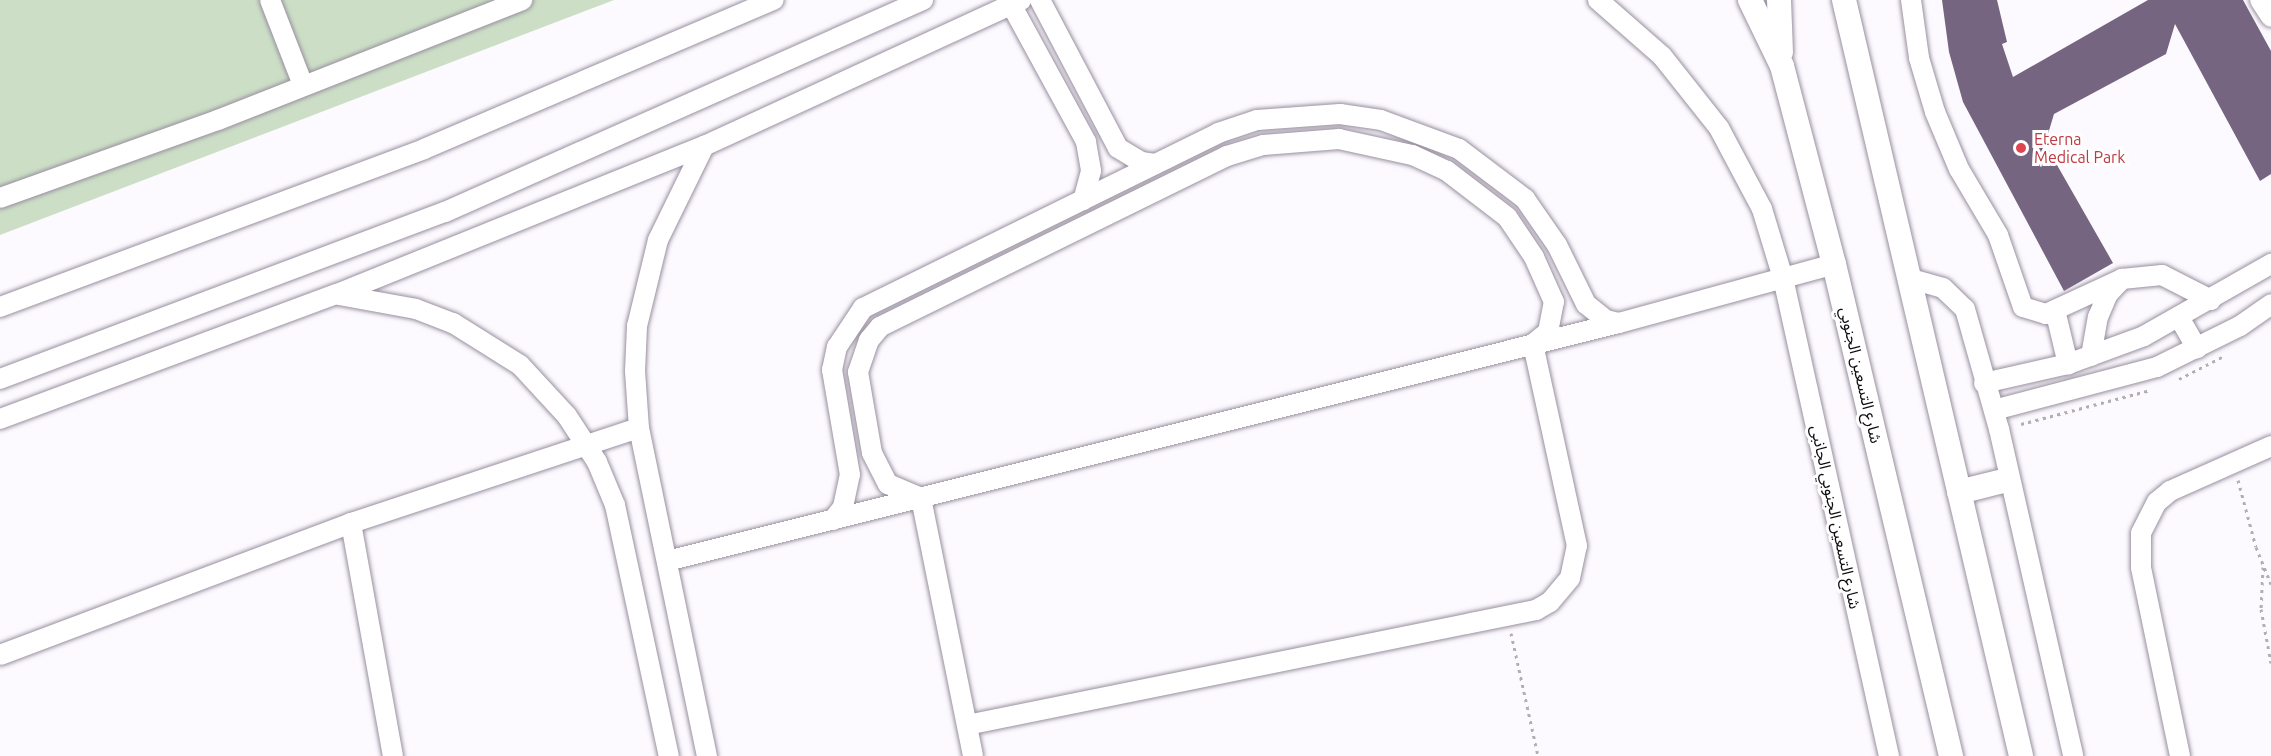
<!DOCTYPE html>
<html>
<head>
<meta charset="utf-8">
<style>
  body { margin:0 }
  #map { position:relative; width:2271px; height:756px; overflow:hidden; background:#fcfafe; font-family:Ubuntu,"Noto Sans Arabic",sans-serif }
  div>[style] { position:absolute }
  .green>* { inset:0; background:#ccdfc6 }
  .building>* { inset:0; background:#766581 }
  .path>* { height:3px; margin-top:-1.5px; transform-origin:0; background:repeating-linear-gradient(90deg,#b1afb3 0 3px,transparent 0 7.5px) }
  .roads { filter:drop-shadow(0 0 2px #998fa0) drop-shadow(0 0 2px #998fa0) }
  .minor>* { height:20px; margin:-10px; padding:0 10px; transform-origin:10px; border-radius:10px; background:#fff }
  .major>* { height:24px; margin:-12px; padding:0 12px; transform-origin:12px; border-radius:12px; background:#fff }
  .dots>* { width:16px; height:16px; translate:-50% -50%; box-sizing:border-box; border:3px solid #fff; border-radius:50% }
  span { translate:-50% -50%; white-space:nowrap; text-align:center; line-height:1.15; -webkit-text-stroke:6px #fff; paint-order:stroke }
  .health-label { font-size:16px; color:#be3a42 }
  .left { translate:0 -50%; text-align:left }
  .street-label { font-size:16px; color:#0f0c11 }
</style>
</head>
<body>
<div id="map">
  <div class="green">
    <i style="clip-path:polygon(0 0,614px 0,0 235px)"></i>
  </div>
  <div class="building">
    <i style="clip-path:polygon(1942px 0,1997px 0,2007px 42px,2002px 44px,2013px 77px,2148px 0,2243px 0,2271px 51px,2271px 174px,2260px 181px,2175px 24px,2166px 54px,2054px 114px,2045px 144px,2113px 263px,2064px 291px,1963px 102px,1949px 52px)"></i>
  </div>
  <div class="path">
    <i style="left:2179px;top:379px;width:51px;rotate:-27.1deg"></i>
    <i style="left:2021px;top:424px;width:134px;rotate:-14.7deg"></i>
    <i style="left:2238px;top:480px;width:69px;rotate:75deg"></i>
    <i style="left:2256px;top:547px;width:40px;rotate:68deg"></i>
    <i style="left:2263px;top:567px;width:42px;rotate:92.7deg"></i>
    <i style="left:2261px;top:609px;width:55px;rotate:79.5deg"></i>
    <i style="left:1511px;top:633px;width:126px;rotate:77.6deg"></i>
  </div>
  <div class="roads">
    <div class="minor">
      <i style="left:270px;top:0;width:91px;rotate:68.8deg"></i>
      <i style="left:1040px;top:0;width:167px;rotate:62.2deg"></i>
      <i style="left:1118px;top:148px;width:27px;rotate:31deg"></i>
      <i style="left:1141px;top:162px;width:14px;rotate:8deg"></i>
      <i style="left:1598px;top:0;width:85px;rotate:41.2deg"></i>
      <i style="left:1662px;top:56px;width:92px;rotate:51.6deg"></i>
      <i style="left:1719px;top:128px;width:92px;rotate:62deg"></i>
      <i style="left:1762px;top:209px;width:72px;rotate:73.1deg"></i>
      <i style="left:1783px;top:278px;width:490px;rotate:77.5deg"></i>
      <i style="left:1911px;top:0;width:59px;rotate:82.1deg"></i>
      <i style="left:1919px;top:58px;width:56px;rotate:73.5deg"></i>
      <i style="left:1935px;top:112px;width:62px;rotate:67.2deg"></i>
      <i style="left:1959px;top:169px;width:77px;rotate:59.4deg"></i>
      <i style="left:1998px;top:235px;width:76px;rotate:70.9deg"></i>
      <i style="left:2023px;top:307px;width:24px;rotate:17deg"></i>
      <i style="left:2046px;top:314px;width:84px;rotate:-24.7deg"></i>
      <i style="left:2260px;top:0;width:20px;rotate:57deg"></i>
      <i style="left:1012px;top:6px;width:155px;rotate:61.4deg"></i>
      <i style="left:1086px;top:142px;width:29px;rotate:80deg"></i>
      <i style="left:1091px;top:171px;width:30px;rotate:105deg"></i>
      <i style="left:704px;top:146px;width:105px;rotate:116.1deg"></i>
      <i style="left:658px;top:240px;width:89px;rotate:103.7deg"></i>
      <i style="left:637px;top:326px;width:45px;rotate:92.5deg"></i>
      <i style="left:635px;top:371px;width:57px;rotate:86deg"></i>
      <i style="left:639px;top:428px;width:335px;rotate:78.3deg"></i>
      <i style="left:0;top:198px;width:232px;rotate:-19.7deg"></i>
      <i style="left:218px;top:120px;width:327px;rotate:-21.5deg"></i>
      <i style="left:1908px;top:278px;width:36px;rotate:16deg"></i>
      <i style="left:1943px;top:288px;width:30px;rotate:44deg"></i>
      <i style="left:1965px;top:309px;width:125px;rotate:74.2deg"></i>
      <i style="left:1999px;top:429px;width:335px;rotate:77.2deg"></i>
      <i style="left:339px;top:295px;width:78px;rotate:10.3deg"></i>
      <i style="left:416px;top:309px;width:40px;rotate:21deg"></i>
      <i style="left:453px;top:323px;width:79px;rotate:32.1deg"></i>
      <i style="left:520px;top:365px;width:69px;rotate:47.3deg"></i>
      <i style="left:567px;top:416px;width:55px;rotate:56.9deg"></i>
      <i style="left:597px;top:462px;width:47px;rotate:67.3deg"></i>
      <i style="left:615px;top:505px;width:257px;rotate:77.9deg"></i>
      <i style="left:0;top:307px;width:452px;rotate:-20.4deg"></i>
      <i style="left:424px;top:149px;width:380px;rotate:-23.1deg"></i>
      <i style="left:2055px;top:310px;width:56px;rotate:76.5deg"></i>
      <i style="left:2180px;top:319px;width:34px;rotate:60deg"></i>
      <i style="left:2091px;top:356px;width:40px;rotate:-80deg"></i>
      <i style="left:2098px;top:317px;width:25px;rotate:-67deg"></i>
      <i style="left:2108px;top:294px;width:21px;rotate:-47deg"></i>
      <i style="left:2122px;top:279px;width:40px;rotate:-5.7deg"></i>
      <i style="left:2162px;top:275px;width:55px;rotate:27deg"></i>
      <i style="left:0;top:379px;width:475px;rotate:-20.6deg"></i>
      <i style="left:445px;top:212px;width:523px;rotate:-23.92deg"></i>
      <i style="left:1984px;top:383px;width:86px;rotate:-12.7deg"></i>
      <i style="left:2068px;top:364px;width:81px;rotate:-20.2deg"></i>
      <i style="left:2144px;top:336px;width:146px;rotate:-29.6deg"></i>
      <i style="left:1994px;top:410px;width:169px;rotate:-14.8deg"></i>
      <i style="left:2157px;top:367px;width:93px;rotate:-26.3deg"></i>
      <i style="left:2240px;top:326px;width:38px;rotate:-35deg"></i>
      <i style="left:0;top:419px;width:359px;rotate:-20.4deg"></i>
      <i style="left:337px;top:294px;width:396px;rotate:-22deg"></i>
      <i style="left:704px;top:146px;width:349px;rotate:-24.7deg"></i>
      <i style="left:833px;top:520px;width:16px;rotate:-52deg"></i>
      <i style="left:843px;top:507px;width:33px;rotate:-78deg"></i>
      <i style="left:850px;top:475px;width:107px;rotate:-99.7deg"></i>
      <i style="left:832px;top:370px;width:24px;rotate:-78deg"></i>
      <i style="left:837px;top:347px;width:47px;rotate:-56.3deg"></i>
      <i style="left:863px;top:308px;width:396px;rotate:-26.2deg"></i>
      <i style="left:1218px;top:133px;width:41px;rotate:-18.4deg"></i>
      <i style="left:1257px;top:120px;width:83px;rotate:-4.1deg"></i>
      <i style="left:1340px;top:114px;width:41px;rotate:8.3deg"></i>
      <i style="left:1381px;top:120px;width:83px;rotate:20.4deg"></i>
      <i style="left:1459px;top:149px;width:83px;rotate:37.1deg"></i>
      <i style="left:1525px;top:199px;width:56px;rotate:55.2deg"></i>
      <i style="left:1557px;top:245px;width:66px;rotate:63.8deg"></i>
      <i style="left:1586px;top:304px;width:26px;rotate:39deg"></i>
      <i style="left:1606px;top:320px;width:13px;rotate:13deg"></i>
      <i style="left:351px;top:523px;width:237px;rotate:79.8deg"></i>
      <i style="left:667px;top:561px;width:981px;rotate:-14.04deg"></i>
      <i style="left:1619px;top:323px;width:223px;rotate:-15.3deg"></i>
      <i style="left:0;top:655px;width:375px;rotate:-20.6deg"></i>
      <i style="left:351px;top:523px;width:303px;rotate:-18.3deg"></i>
      <i style="left:967px;top:725px;width:581px;rotate:-11.43deg"></i>
      <i style="left:1536px;top:610px;width:16px;rotate:-30deg"></i>
      <i style="left:1550px;top:602px;width:31px;rotate:-50deg"></i>
      <i style="left:1570px;top:578px;width:33px;rotate:-78deg"></i>
      <i style="left:1577px;top:546px;width:207px;rotate:-102.3deg"></i>
      <i style="left:1533px;top:344px;width:19px;rotate:-39deg"></i>
      <i style="left:1548px;top:332px;width:31px;rotate:-79deg"></i>
      <i style="left:1554px;top:302px;width:49px;rotate:-114deg"></i>
      <i style="left:1534px;top:257px;width:48px;rotate:-124deg"></i>
      <i style="left:1507px;top:217px;width:76px;rotate:-142.5deg"></i>
      <i style="left:1447px;top:171px;width:38px;rotate:-155deg"></i>
      <i style="left:1412px;top:155px;width:75px;rotate:-167.6deg"></i>
      <i style="left:1339px;top:139px;width:76px;rotate:175.5deg"></i>
      <i style="left:1263px;top:145px;width:38px;rotate:163deg"></i>
      <i style="left:1227px;top:156px;width:387px;rotate:153.8deg"></i>
      <i style="left:880px;top:327px;width:17px;rotate:130deg"></i>
      <i style="left:869px;top:340px;width:34px;rotate:109deg"></i>
      <i style="left:858px;top:372px;width:82px;rotate:80.2deg"></i>
      <i style="left:872px;top:453px;width:35px;rotate:63deg"></i>
      <i style="left:888px;top:484px;width:36px;rotate:23deg"></i>
      <i style="left:921px;top:498px;width:263px;rotate:78.6deg"></i>
      <i style="left:2180px;top:756px;width:193px;rotate:-101.7deg"></i>
      <i style="left:2141px;top:567px;width:34px;rotate:-90deg"></i>
      <i style="left:2141px;top:533px;width:35px;rotate:-63deg"></i>
      <i style="left:2157px;top:502px;width:17px;rotate:-40deg"></i>
      <i style="left:2170px;top:491px;width:111px;rotate:-24deg"></i>
    </div>
    <div class="major">
      <i style="left:1750px;top:0;width:73px;rotate:64.1deg"></i>
      <i style="left:1782px;top:66px;width:205px;rotate:75.3deg"></i>
      <i style="left:1834px;top:264px;width:506px;rotate:76.62deg"></i>
      <i style="left:1779px;top:0;width:52px;rotate:87.8deg"></i>
      <i style="left:1844px;top:0;width:776px;rotate:76.82deg"></i>
      <i style="left:1959px;top:492px;width:49px;rotate:-14deg"></i>
    </div>
  </div>
  <div class="dots">
    <i style="left:2021px;top:148px;background:#e0444e"></i>
  </div>
  <div class="health-label">
    <span class="left" style="left:2034px;top:148px">Eterna<br>Medical Park</span>
  </div>
  <div class="street-label">
    <span style="left:1861px;top:375px;rotate:77deg">شارع التسعين الجنوبي</span>
    <span style="left:1836px;top:517px;rotate:78deg">شارع التسعين الجنوبي الجانبى</span>
  </div>
</div>
</body>
</html>
